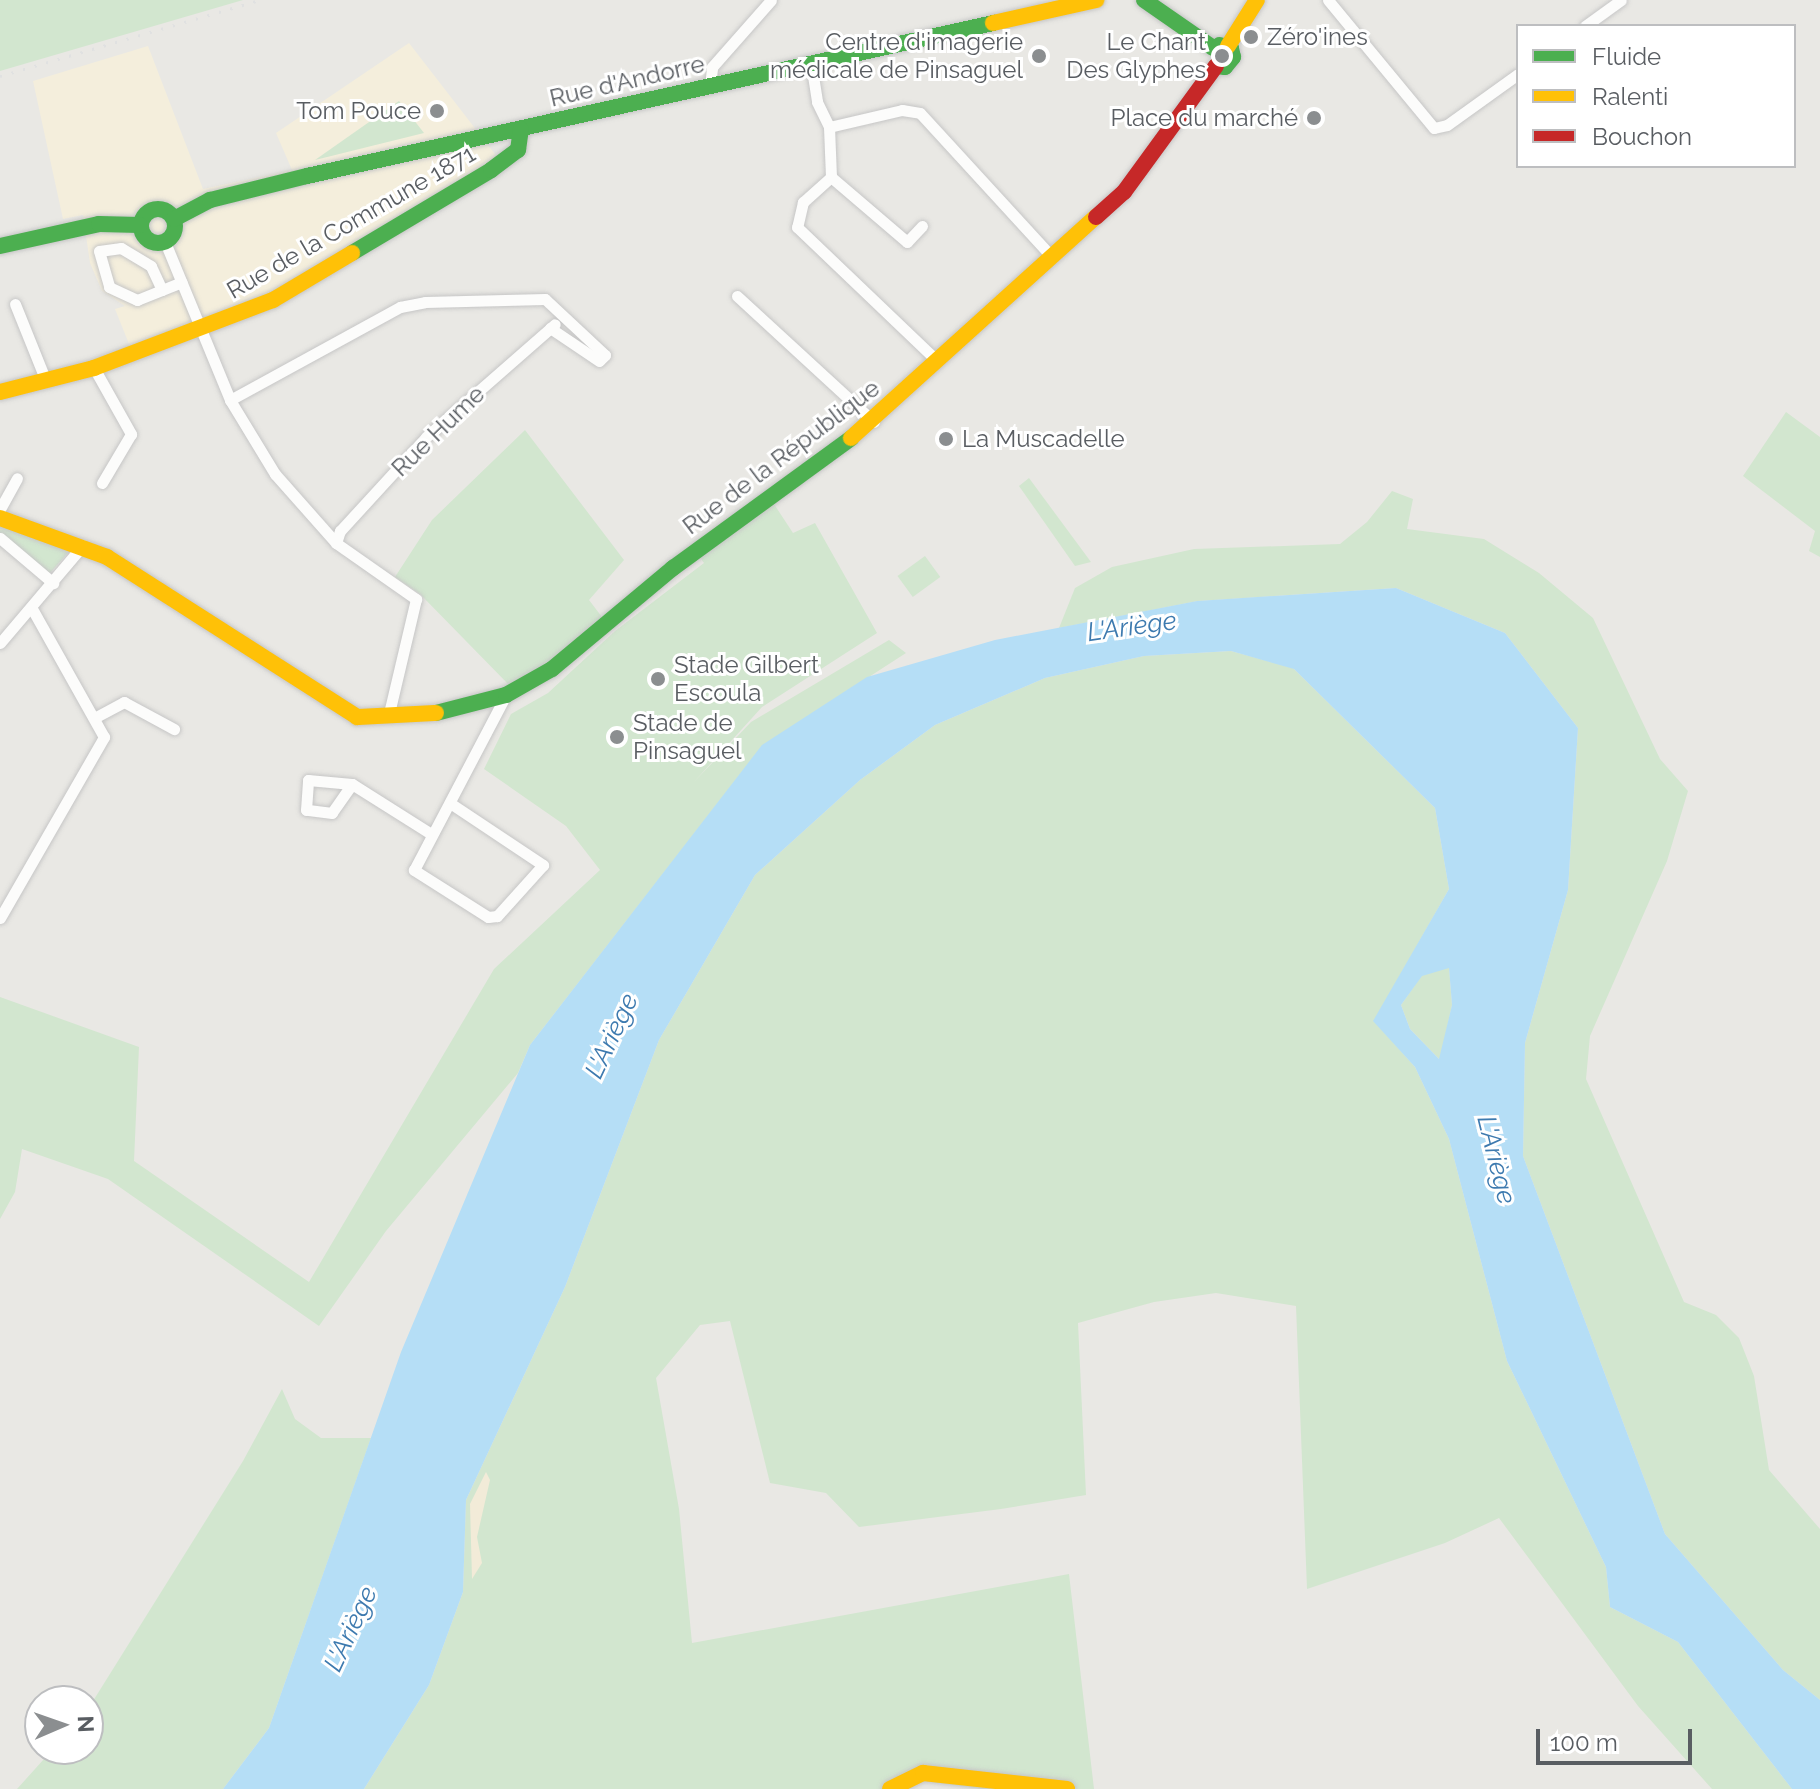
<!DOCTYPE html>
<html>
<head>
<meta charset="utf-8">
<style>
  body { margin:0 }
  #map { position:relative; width:1820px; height:1789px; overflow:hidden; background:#e9e8e4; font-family:Raleway,sans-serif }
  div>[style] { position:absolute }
  .commercial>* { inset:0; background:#f4eedc }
  .green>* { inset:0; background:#d2e6cf; transform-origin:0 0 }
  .sand>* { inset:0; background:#f2ebd8 }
  .water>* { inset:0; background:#b5def6 }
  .roads { filter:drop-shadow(0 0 2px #c6c6c6) drop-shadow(0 0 2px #c6c6c6) }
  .street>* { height:11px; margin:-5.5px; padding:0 5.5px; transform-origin:5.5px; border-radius:5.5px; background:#fcfcfb }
  .fast>* { height:16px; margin:-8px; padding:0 8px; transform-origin:8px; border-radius:8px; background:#4caf50 }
  .fast>.ring { margin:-8px; padding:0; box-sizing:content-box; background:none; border:16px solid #4caf50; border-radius:50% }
  .slow>* { height:16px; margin:-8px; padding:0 8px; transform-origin:8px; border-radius:8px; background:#ffc107 }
  .jam>* { height:16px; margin:-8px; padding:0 8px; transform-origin:8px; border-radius:8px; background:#c62828 }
  .rail>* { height:3px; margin-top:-1.5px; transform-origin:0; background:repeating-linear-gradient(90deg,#e0e1e1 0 2px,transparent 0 12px) }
  .dots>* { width:22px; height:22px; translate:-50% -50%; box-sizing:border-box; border:4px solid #fff; border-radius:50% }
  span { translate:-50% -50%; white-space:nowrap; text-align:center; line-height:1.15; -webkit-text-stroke:6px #fff; paint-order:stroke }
  .poi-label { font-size:24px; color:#595d62 }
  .left { translate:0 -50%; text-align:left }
  .right { translate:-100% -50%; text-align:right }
  .street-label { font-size:24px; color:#595d62 }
  .water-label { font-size:26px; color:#3d7aaf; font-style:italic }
  .legend { position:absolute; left:1516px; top:24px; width:280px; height:144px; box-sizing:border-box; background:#fff; border:2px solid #bdbec0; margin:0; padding:10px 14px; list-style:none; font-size:24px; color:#595d62 }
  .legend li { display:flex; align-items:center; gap:16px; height:40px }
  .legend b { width:40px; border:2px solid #bdbec0 }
  .north { position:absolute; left:24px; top:1685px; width:80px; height:80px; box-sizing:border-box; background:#fff; border:2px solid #bdbec0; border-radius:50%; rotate:88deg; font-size:22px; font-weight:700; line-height:32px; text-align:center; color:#595d62 }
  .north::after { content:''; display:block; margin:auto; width:28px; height:36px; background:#8b8e90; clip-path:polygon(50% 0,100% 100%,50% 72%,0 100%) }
  .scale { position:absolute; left:1536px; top:1729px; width:156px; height:36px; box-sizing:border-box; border:4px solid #595d62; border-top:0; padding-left:10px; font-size:24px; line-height:28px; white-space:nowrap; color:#595d62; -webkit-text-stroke:6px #fff; paint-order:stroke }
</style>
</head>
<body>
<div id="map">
  <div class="commercial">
    <i style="clip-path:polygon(409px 43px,498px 158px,260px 298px,131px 349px,115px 309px,125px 306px,102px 291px,90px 263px,83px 215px,63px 219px,33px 81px,148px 46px,203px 189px,292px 170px,276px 133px)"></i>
  </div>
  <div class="green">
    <i style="clip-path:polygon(0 0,243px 0,0 71px)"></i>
    <i style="clip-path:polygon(399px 101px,424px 133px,315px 160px)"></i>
    <i style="clip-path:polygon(1786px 412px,1820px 437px,1820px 557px,1809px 551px,1815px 531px,1743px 476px)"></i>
    <i style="clip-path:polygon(525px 430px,624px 560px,589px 600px,602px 617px,553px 662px,512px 688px,420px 594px,395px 577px,432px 520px)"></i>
    <i style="clip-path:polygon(1029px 478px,1091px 562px,1075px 566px,1019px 486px)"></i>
    <i style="clip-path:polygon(1392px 491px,1413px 499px,1407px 529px,1484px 539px,1539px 573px,1593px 618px,1660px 759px,1688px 791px,1667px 861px,1590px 1036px,1586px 1079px,1684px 1302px,1716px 1315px,1739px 1338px,1754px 1376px,1769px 1470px,1820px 1529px,1820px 1700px,1783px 1670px,1665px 1534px,1523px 1156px,1525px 1043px,1568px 890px,1578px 728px,1505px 633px,1396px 588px,1198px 601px,1059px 628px,1075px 588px,1112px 567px,1194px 549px,1340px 544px,1367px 522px)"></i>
    <i style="clip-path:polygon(772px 501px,793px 533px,815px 523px,877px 633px,762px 707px,693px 783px,751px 722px,889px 640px,906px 653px,762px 746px,530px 1045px,518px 1073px,386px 1231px,319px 1326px,108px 1179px,22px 1149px,15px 1192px,0 1219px,0 997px,139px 1047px,134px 1161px,309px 1282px,494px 969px,600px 870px,566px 826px,484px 769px,511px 714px,548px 693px,615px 631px,704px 563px,699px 556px)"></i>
    <i style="clip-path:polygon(0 525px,74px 546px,49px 574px,0 534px)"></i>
    <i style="left:925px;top:556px;width:26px;height:34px;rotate:54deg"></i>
    <i style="clip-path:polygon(1231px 651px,1293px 668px,1435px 808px,1449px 889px,1374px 1021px,1415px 1067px,1449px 1139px,1507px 1361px,1606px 1567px,1610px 1607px,1678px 1642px,1792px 1789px,1712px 1789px,1638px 1706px,1499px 1518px,1445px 1543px,1307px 1589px,1296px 1306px,1216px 1293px,1154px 1302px,1078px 1323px,1086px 1495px,1001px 1509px,859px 1527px,826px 1493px,770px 1483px,730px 1321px,700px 1325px,656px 1378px,679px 1509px,692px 1643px,1069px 1574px,1094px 1789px,982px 1789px,924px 1781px,907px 1789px,364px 1789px,429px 1685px,463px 1592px,466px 1500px,565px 1287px,659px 1040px,755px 875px,860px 780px,935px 725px,1045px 678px,1144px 656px)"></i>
    <i style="clip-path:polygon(1449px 967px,1452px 1005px,1440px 1060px,1410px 1029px,1401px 1005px,1422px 975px)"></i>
    <i style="clip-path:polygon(282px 1389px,295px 1419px,321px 1438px,371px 1438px,269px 1728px,223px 1789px,17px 1789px,53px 1749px,88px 1749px,88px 1709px,243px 1461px)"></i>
  </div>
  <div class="sand">
    <i style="clip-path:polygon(486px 1472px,490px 1480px,477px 1537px,482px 1563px,472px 1579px,470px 1504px)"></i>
  </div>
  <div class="water">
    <i style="clip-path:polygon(evenodd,1396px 588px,1505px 633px,1578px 728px,1568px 890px,1525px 1043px,1523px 1156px,1665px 1534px,1783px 1670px,1820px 1700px,1820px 1789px,1792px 1789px,1678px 1642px,1610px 1607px,1606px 1567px,1507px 1361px,1449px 1139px,1415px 1067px,1373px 1021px,1449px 889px,1435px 808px,1294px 669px,1231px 651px,1144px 656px,1045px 678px,935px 725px,860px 780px,755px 875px,659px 1040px,565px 1287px,466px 1500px,463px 1592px,429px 1685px,364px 1789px,223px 1789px,269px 1728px,401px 1352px,530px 1045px,762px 745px,867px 677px,995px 640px,1197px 601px,1396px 588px,1449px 968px,1452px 1005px,1439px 1059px,1410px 1029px,1401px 1005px,1422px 976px,1449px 968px)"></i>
  </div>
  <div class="roads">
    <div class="street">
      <i style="left:1328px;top:0;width:166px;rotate:50.4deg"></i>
      <i style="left:1434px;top:128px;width:13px;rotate:-13deg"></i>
      <i style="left:1447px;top:125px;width:87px;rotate:-35.7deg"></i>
      <i style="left:1585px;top:26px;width:44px;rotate:-35.8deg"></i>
      <i style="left:811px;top:63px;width:39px;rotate:81deg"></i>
      <i style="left:817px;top:102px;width:28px;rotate:64deg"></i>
      <i style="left:829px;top:127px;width:50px;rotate:87.7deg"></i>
      <i style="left:831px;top:177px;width:38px;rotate:138deg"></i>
      <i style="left:803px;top:202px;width:26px;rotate:103deg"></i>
      <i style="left:797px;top:227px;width:194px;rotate:43.7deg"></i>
      <i style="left:710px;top:87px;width:20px;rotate:-84deg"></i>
      <i style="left:712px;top:67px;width:89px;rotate:-48.6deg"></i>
      <i style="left:829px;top:127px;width:75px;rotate:-13.1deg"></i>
      <i style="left:902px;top:110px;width:18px;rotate:9deg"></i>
      <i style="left:920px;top:113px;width:194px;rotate:47.5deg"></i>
      <i style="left:831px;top:177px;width:100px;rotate:40.5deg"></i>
      <i style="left:907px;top:242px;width:22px;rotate:-47deg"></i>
      <i style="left:165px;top:242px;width:171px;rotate:67.6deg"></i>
      <i style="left:230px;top:400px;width:87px;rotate:58.7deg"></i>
      <i style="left:275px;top:474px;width:92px;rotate:48.5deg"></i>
      <i style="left:336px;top:543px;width:98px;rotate:35deg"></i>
      <i style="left:416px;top:599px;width:121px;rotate:103.3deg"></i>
      <i style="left:162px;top:290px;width:26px;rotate:-115deg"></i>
      <i style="left:151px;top:266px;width:35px;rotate:-149deg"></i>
      <i style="left:121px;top:248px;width:22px;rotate:172deg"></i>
      <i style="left:99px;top:251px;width:37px;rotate:74deg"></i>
      <i style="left:109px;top:287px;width:31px;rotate:25deg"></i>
      <i style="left:137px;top:300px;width:48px;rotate:-21.8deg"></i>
      <i style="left:737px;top:296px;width:186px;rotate:42.6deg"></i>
      <i style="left:15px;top:304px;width:83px;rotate:68.1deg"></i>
      <i style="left:94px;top:368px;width:76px;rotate:60.7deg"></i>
      <i style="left:131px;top:434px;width:57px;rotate:120.6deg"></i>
      <i style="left:230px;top:400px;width:194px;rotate:-28.7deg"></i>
      <i style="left:400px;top:307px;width:25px;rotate:-11deg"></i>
      <i style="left:425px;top:302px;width:120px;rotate:-1.4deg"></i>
      <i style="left:545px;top:299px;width:82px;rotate:43deg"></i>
      <i style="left:605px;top:355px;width:8px;rotate:135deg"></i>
      <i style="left:599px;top:361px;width:59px;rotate:-146deg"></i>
      <i style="left:0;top:509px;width:35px;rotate:-61deg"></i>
      <i style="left:0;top:538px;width:70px;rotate:40.3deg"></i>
      <i style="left:336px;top:543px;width:13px;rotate:-72deg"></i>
      <i style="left:340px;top:531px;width:127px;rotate:-47.5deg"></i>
      <i style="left:426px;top:437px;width:171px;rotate:-41.2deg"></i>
      <i style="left:0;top:643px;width:128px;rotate:-49.7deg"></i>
      <i style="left:96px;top:717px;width:32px;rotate:-28deg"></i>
      <i style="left:124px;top:702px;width:57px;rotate:28.4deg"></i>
      <i style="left:352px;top:784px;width:35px;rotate:125deg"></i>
      <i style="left:332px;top:813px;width:26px;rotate:-173deg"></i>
      <i style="left:306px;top:810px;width:30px;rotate:-86deg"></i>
      <i style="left:308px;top:780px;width:44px;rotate:5.2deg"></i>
      <i style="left:352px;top:784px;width:93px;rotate:32.3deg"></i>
      <i style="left:450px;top:803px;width:112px;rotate:33.7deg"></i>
      <i style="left:543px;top:865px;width:69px;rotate:132deg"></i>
      <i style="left:497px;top:916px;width:9px;rotate:174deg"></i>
      <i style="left:488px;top:917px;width:88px;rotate:-147.6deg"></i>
      <i style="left:414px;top:870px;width:198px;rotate:-62.3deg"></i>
      <i style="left:0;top:918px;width:209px;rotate:-60.1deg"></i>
      <i style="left:104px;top:737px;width:149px;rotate:-119.3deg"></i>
    </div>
    <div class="fast">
      <i style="left:1144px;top:0;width:84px;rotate:34.8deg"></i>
      <i style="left:1216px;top:66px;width:9px;rotate:6deg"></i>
      <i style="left:1225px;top:67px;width:13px;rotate:-51deg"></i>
      <i style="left:1233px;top:57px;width:9px;rotate:-103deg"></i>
      <i style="left:1231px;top:48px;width:12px;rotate:-166deg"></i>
      <i class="ring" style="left:141px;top:209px;width:18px;height:18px"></i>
      <i style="left:174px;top:219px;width:41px;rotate:-27.8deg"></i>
      <i style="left:210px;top:200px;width:100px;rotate:-13.9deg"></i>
      <i style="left:307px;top:176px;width:703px;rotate:-12.57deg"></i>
      <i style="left:0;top:246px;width:101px;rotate:-12.5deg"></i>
      <i style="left:99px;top:224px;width:41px;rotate:1.4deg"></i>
      <i style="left:352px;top:253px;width:162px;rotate:-30.8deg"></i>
      <i style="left:491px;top:170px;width:34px;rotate:-37deg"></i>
      <i style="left:518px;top:150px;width:21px;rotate:-82deg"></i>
      <i style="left:436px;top:713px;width:72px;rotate:-14.4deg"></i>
      <i style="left:506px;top:695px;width:53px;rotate:-29.5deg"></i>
      <i style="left:552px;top:669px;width:158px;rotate:-39.9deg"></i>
      <i style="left:673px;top:568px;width:220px;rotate:-36.1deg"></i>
    </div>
    <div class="slow">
      <i style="left:993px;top:23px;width:106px;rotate:-12.6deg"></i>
      <i style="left:1228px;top:46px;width:54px;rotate:-57.8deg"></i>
      <i style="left:0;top:392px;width:97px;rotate:-14.3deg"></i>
      <i style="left:94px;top:368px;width:191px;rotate:-20.8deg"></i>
      <i style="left:273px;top:300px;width:92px;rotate:-30.7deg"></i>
      <i style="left:851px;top:438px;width:330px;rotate:-42.1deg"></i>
      <i style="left:0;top:518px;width:114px;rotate:20deg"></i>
      <i style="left:107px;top:557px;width:297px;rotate:32.6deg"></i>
      <i style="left:357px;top:717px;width:79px;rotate:-2.9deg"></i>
      <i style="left:890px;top:1789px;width:37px;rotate:-26deg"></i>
      <i style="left:923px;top:1773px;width:145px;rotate:6.3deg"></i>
    </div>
    <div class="jam">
      <i style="left:1096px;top:217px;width:38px;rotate:-42deg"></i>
      <i style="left:1124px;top:192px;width:156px;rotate:-53.9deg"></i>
    </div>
  </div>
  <div class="rail">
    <i style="left:0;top:76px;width:271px;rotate:-16.3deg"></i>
  </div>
  <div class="dots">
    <i style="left:1251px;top:37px;background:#8b8e90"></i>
    <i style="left:1039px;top:56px;background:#8b8e90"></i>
    <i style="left:1222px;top:56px;background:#8b8e90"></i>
    <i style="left:437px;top:111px;background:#8b8e90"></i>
    <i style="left:1314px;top:118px;background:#8b8e90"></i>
    <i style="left:946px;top:439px;background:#8b8e90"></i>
    <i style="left:658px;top:679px;background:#8b8e90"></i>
    <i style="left:617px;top:737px;background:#8b8e90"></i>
  </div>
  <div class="poi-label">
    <span class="left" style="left:1267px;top:37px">Zéro'ines</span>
    <span class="right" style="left:1023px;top:56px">Centre d'imagerie<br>médicale de Pinsaguel</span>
    <span class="right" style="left:1206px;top:56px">Le Chant<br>Des Glyphes</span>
    <span class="right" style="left:421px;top:111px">Tom Pouce</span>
    <span class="right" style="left:1298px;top:118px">Place du marché</span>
    <span class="left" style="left:962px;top:439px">La Muscadelle</span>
    <span class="left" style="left:674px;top:679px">Stade Gilbert<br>Escoula</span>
    <span class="left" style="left:633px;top:737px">Stade de<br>Pinsaguel</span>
  </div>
  <div class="street-label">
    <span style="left:627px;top:81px;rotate:-13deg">Rue d'Andorre</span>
    <span style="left:351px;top:222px;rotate:-30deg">Rue de la Commune 1871</span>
    <span style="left:438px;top:431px;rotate:-44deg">Rue Hume</span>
    <span style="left:781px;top:457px;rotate:-37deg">Rue de la République</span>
  </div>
  <div class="water-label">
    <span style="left:1132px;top:627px;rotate:-8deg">L'Ariège</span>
    <span style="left:612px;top:1036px;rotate:-65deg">L'Ariège</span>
    <span style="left:1496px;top:1160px;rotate:76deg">L'Ariège</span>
    <span style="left:351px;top:1629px;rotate:-65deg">L'Ariège</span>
  </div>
  <ul class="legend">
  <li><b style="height:10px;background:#4caf50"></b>Fluide</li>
  <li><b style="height:10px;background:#ffc107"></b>Ralenti</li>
  <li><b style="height:10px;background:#c62828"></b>Bouchon</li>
  </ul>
  <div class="north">N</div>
  <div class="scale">100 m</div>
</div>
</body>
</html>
